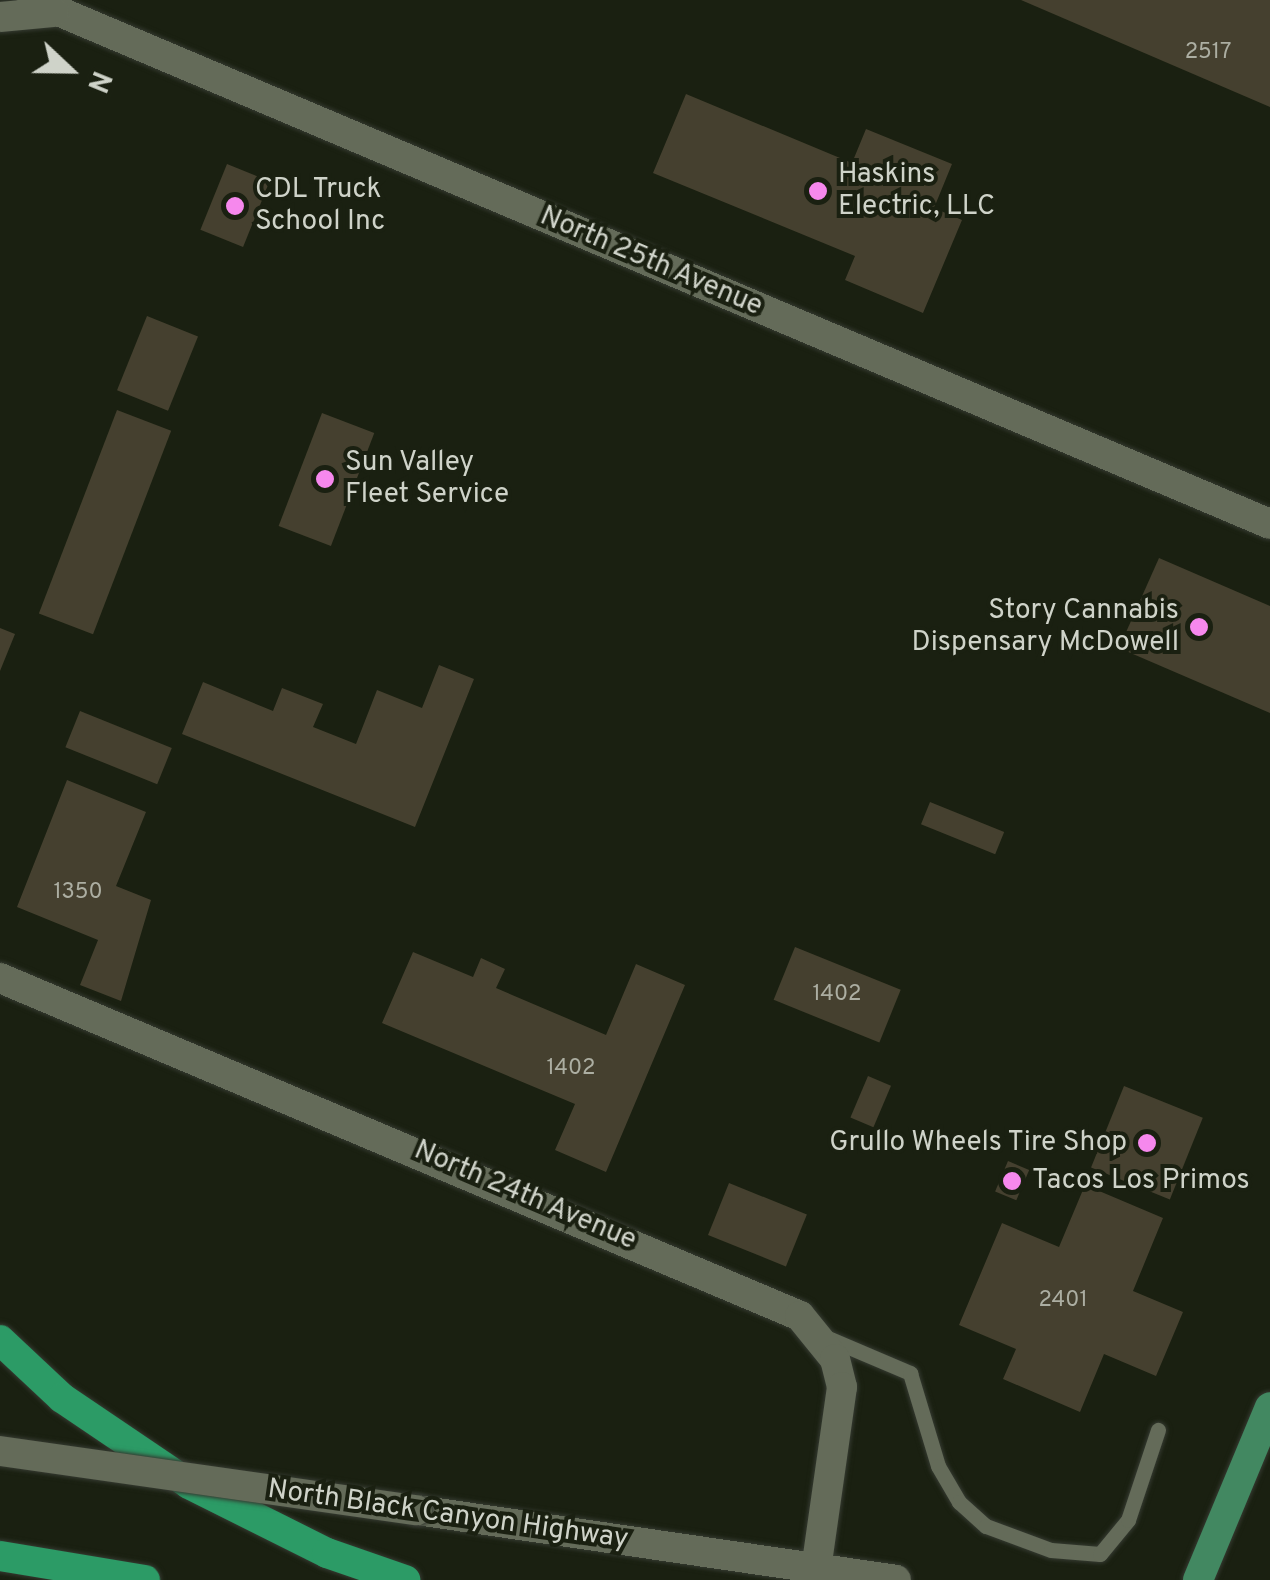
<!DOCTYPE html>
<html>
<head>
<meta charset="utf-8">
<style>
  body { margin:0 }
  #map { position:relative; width:1270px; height:1580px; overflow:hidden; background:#1a2011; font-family:Overpass,sans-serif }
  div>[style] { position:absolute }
  .building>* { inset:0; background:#45402f; transform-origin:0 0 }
  .roads { filter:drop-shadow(0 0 2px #353a31) drop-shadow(0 0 2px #353a31) }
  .service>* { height:15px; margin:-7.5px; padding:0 7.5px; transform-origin:7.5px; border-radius:7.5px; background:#646b59 }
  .minor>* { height:30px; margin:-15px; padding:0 15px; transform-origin:15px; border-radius:15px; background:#646b59 }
  .secondary>* { height:30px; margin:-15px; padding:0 15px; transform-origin:15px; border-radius:15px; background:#646b59 }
  .primary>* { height:30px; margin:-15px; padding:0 15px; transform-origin:15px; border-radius:15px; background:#428861 }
  .motorway>* { height:30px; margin:-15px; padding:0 15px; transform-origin:15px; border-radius:15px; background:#2c9b66 }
  .bridges { filter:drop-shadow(0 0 2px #353a31) drop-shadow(0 0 2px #353a31) }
  .secondary-bridge>* { height:30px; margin:-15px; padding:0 15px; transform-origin:15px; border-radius:15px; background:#646b59 }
  .dots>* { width:28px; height:28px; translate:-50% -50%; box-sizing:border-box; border:5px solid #1a2011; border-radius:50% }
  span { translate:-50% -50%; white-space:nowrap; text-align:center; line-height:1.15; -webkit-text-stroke:8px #1a2011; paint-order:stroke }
  .number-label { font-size:22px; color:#acaea2 }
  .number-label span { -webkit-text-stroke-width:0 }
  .poi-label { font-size:28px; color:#cfd3c9 }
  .left { translate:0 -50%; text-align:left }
  .right { translate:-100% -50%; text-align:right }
  .street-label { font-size:28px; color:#cfd3c9 }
  .north { position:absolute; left:20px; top:20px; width:100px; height:100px; -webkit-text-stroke:8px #1a2011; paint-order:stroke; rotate:112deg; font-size:28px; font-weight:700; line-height:40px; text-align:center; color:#cfd3c9 }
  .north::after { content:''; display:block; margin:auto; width:35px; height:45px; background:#cfd3c9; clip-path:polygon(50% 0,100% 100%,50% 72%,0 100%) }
</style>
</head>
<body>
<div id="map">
  <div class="building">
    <i style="clip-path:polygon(1021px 0,1270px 0,1270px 107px)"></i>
    <i style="clip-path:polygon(686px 94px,852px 163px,866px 129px,952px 164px,934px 208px,962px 220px,923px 313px,845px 280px,855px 256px,653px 173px)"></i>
    <i style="left:227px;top:164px;width:46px;height:71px;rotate:22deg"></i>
    <i style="left:147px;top:316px;width:55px;height:80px;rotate:22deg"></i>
    <i style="left:117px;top:410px;width:58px;height:218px;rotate:21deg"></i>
    <i style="left:322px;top:413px;width:56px;height:121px;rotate:21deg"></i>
    <i style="clip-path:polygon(1159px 558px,1270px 606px,1270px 713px,1119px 648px)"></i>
    <i style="clip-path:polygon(0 628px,15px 634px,0 671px)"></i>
    <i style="clip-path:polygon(439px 665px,474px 679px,415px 827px,182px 734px,203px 682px,273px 711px,282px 688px,323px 704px,313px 727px,356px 744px,377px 690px,422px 708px)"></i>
    <i style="left:80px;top:711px;width:99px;height:39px;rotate:22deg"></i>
    <i style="clip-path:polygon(67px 780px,146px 812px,116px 886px,151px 900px,121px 1001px,80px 985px,98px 940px,17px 907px)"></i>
    <i style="left:930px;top:802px;width:80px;height:24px;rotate:22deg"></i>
    <i style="left:795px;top:947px;width:114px;height:57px;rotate:22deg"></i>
    <i style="clip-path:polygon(413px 952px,473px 977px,481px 958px,505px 969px,496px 988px,606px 1035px,636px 964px,685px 985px,606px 1172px,555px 1150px,575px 1104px,382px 1023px)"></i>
    <i style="left:868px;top:1076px;width:25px;height:45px;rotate:23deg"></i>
    <i style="left:1124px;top:1086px;width:85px;height:88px;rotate:22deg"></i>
    <i style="left:1008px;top:1161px;width:23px;height:33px;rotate:23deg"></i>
    <i style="left:729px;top:1183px;width:84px;height:56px;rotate:22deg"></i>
    <i style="clip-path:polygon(1085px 1185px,1163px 1218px,1133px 1291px,1183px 1312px,1156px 1376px,1104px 1354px,1080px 1412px,1003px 1379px,1016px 1349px,959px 1325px,1002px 1223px,1059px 1247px)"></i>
  </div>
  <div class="roads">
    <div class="service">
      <i style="left:823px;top:1336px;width:95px;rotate:23deg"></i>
      <i style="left:910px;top:1373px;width:97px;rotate:73.2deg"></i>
      <i style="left:938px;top:1466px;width:42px;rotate:59.7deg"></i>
      <i style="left:959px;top:1502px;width:36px;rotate:42deg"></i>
      <i style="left:986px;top:1526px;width:69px;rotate:20.3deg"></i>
      <i style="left:1051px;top:1550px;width:49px;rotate:4.7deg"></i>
      <i style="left:1100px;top:1554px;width:44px;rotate:-50.5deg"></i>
      <i style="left:1128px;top:1520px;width:95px;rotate:-71.6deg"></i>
    </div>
    <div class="minor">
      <i style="left:32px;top:0;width:1344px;rotate:22.94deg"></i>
      <i style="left:0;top:17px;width:54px;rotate:-5.3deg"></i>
      <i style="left:0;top:978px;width:868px;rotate:22.9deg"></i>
      <i style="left:800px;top:1316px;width:55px;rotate:50.9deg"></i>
      <i style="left:835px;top:1359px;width:29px;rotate:76deg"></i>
      <i style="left:842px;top:1387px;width:184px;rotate:98.1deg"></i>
    </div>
    <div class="secondary">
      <i style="left:417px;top:1510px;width:484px;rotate:8.3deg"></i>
    </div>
    <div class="primary">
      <i style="left:1198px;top:1580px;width:187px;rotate:-67.4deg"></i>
    </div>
    <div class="motorway">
      <i style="left:0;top:1340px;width:85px;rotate:43.1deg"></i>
      <i style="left:62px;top:1398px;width:153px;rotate:34.1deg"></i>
      <i style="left:189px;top:1484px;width:154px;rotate:26.6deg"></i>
      <i style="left:327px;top:1553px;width:83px;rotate:19.1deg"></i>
      <i style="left:0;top:1556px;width:147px;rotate:9.4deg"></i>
    </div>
  </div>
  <div class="bridges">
    <div class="secondary-bridge">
      <i style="left:0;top:1451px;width:421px;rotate:8.1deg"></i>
    </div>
  </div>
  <div class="dots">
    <i style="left:818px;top:191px;background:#f688ed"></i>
    <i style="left:235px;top:206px;background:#f688ed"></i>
    <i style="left:325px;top:479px;background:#f688ed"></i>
    <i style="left:1199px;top:627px;background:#f688ed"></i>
    <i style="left:1147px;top:1143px;background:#f688ed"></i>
    <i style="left:1012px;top:1181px;background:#f688ed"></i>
  </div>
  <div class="number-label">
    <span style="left:1208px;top:53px">2517</span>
    <span style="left:78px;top:893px">1350</span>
    <span style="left:837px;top:995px">1402</span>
    <span style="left:571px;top:1069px">1402</span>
    <span style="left:1063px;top:1301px">2401</span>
  </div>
  <div class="poi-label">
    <span class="left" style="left:838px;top:191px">Haskins<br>Electric, LLC</span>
    <span class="left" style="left:255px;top:206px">CDL Truck<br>School Inc</span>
    <span class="left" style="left:345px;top:479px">Sun Valley<br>Fleet Service</span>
    <span class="right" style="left:1179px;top:627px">Story Cannabis<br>Dispensary McDowell</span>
    <span class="right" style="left:1127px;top:1143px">Grullo Wheels Tire Shop</span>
    <span class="left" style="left:1032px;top:1181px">Tacos Los Primos</span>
  </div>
  <div class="street-label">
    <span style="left:651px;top:262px;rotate:23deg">North 25th Avenue</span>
    <span style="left:525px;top:1196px;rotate:23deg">North 24th Avenue</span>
    <span style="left:448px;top:1515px;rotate:8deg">North Black Canyon Highway</span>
  </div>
  <div class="north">N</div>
</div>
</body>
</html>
